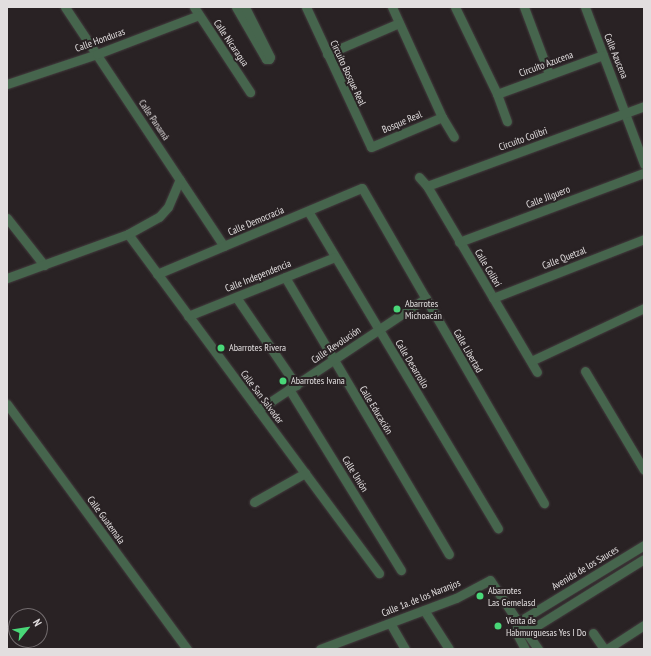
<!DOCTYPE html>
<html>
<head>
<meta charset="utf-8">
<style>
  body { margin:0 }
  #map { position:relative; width:651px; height:656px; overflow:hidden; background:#292224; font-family:"PT Sans Narrow",sans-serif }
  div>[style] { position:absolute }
  .roads { filter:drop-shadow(0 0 1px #433c3e) drop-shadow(0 0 1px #433c3e) }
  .street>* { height:9px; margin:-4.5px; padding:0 4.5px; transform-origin:4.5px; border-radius:4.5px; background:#46654d }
  .dots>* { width:11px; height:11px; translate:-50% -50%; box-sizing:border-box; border:2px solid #292224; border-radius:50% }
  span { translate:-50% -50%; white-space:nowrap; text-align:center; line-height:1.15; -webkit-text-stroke:4px #292224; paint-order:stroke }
  .street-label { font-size:10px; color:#e2dedf }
  .poi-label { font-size:10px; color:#e2dedf }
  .left { translate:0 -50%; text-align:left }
  .frame { position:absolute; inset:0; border:8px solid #e2dedf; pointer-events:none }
  .north { position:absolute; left:8px; top:608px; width:40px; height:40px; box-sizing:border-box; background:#292224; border:1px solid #736d6f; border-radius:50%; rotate:60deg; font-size:11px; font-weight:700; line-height:16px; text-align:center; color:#e2dedf }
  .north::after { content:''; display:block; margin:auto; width:14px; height:18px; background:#49d778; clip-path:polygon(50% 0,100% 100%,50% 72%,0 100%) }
</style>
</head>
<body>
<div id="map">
  <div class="roads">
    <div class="street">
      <i style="left:65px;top:7px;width:287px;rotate:56.4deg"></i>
      <i style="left:194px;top:7px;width:102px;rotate:56.6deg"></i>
      <i style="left:236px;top:7px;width:60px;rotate:60deg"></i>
      <i style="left:266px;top:59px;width:3px"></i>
      <i style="left:269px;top:59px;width:2px;rotate:-63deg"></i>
      <i style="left:270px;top:57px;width:56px;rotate:-116.6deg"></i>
      <i style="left:306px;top:7px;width:154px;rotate:65.1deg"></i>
      <i style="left:371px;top:147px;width:77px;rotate:-22.9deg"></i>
      <i style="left:392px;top:7px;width:121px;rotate:65.6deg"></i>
      <i style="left:442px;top:117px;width:23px;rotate:59deg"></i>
      <i style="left:455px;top:7px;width:97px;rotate:64.2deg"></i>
      <i style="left:497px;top:94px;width:29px;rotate:70deg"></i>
      <i style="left:524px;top:7px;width:72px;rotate:69.5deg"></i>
      <i style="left:585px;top:7px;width:168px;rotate:69.4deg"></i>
      <i style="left:327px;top:54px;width:78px;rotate:-23.3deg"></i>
      <i style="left:7px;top:84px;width:95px;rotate:-18.4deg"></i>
      <i style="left:97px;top:54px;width:109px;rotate:-20.9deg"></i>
      <i style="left:497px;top:94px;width:113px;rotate:-20.2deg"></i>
      <i style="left:419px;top:177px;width:12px;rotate:48deg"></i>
      <i style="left:427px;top:186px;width:216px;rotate:59.4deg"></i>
      <i style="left:427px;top:186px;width:231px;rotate:-20.2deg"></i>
      <i style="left:308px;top:211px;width:370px;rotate:59.1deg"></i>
      <i style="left:7px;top:218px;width:60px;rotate:51.8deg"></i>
      <i style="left:128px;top:234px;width:422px;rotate:53.5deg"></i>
      <i style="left:459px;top:242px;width:197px;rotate:-20.5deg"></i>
      <i style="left:157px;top:274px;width:222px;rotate:-22.8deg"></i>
      <i style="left:362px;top:188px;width:364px;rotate:60deg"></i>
      <i style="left:285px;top:277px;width:322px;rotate:59.4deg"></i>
      <i style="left:7px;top:278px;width:129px;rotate:-20deg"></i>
      <i style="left:128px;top:234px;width:35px;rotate:-29deg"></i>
      <i style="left:159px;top:217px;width:13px;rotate:-48deg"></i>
      <i style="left:168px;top:207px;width:30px;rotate:-67deg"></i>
      <i style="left:236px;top:297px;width:107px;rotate:55.7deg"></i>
      <i style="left:493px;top:298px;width:162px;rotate:-21.3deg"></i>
      <i style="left:188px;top:316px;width:158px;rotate:-21.9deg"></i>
      <i style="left:531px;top:361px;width:125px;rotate:-25.1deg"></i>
      <i style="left:585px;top:371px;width:115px;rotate:59.2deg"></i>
      <i style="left:289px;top:389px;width:213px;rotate:58.3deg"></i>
      <i style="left:7px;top:404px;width:304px;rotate:53.7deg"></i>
      <i style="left:258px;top:410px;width:202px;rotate:-33.7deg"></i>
      <i style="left:254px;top:502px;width:59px;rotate:-29.6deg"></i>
      <i style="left:424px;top:610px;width:46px;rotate:57.3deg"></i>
      <i style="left:518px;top:622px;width:148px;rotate:-31.4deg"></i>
      <i style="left:518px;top:622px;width:10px;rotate:101deg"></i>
      <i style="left:516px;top:632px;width:19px;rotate:62deg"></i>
      <i style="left:390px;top:623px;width:30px;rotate:60deg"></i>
      <i style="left:530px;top:630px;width:134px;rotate:-31.9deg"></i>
      <i style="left:530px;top:630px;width:6px;rotate:99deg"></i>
      <i style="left:529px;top:636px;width:16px;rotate:55deg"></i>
      <i style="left:593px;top:633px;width:19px;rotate:55deg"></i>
      <i style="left:320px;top:649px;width:145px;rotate:-20.6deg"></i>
      <i style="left:456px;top:598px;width:38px;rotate:-28deg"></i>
      <i style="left:490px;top:580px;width:50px;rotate:56.3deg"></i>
      <i style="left:518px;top:622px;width:14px;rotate:34deg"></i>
      <i style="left:607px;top:649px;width:44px;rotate:-33deg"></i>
    </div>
  </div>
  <div class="dots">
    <i style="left:397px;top:309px;background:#49d778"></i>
    <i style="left:221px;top:348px;background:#49d778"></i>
    <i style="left:283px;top:381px;background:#49d778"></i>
    <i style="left:480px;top:596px;background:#49d778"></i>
    <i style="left:498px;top:626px;background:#49d778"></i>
  </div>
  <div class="street-label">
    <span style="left:100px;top:40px;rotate:-20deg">Calle Honduras</span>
    <span style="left:231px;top:43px;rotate:56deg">Calle Nicaragua</span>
    <span style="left:616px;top:56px;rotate:68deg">Calle Azucena</span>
    <span style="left:546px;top:64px;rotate:-20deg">Circuito Azucena</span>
    <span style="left:348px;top:73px;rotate:65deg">Circuito Bosque Real</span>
    <span style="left:154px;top:120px;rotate:56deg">Calle Panamá</span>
    <span style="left:402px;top:122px;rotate:-23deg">Bosque Real</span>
    <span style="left:523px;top:139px;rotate:-20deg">Circuito Colibri</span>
    <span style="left:548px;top:197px;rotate:-21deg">Calle Jilguero</span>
    <span style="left:256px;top:221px;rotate:-23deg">Calle Democracia</span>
    <span style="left:564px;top:258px;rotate:-21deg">Calle Quetzal</span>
    <span style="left:488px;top:268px;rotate:59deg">Calle Colibrí</span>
    <span style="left:258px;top:276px;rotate:-22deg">Calle Independencia</span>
    <span style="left:336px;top:345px;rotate:-34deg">Calle Revolución</span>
    <span style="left:468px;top:351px;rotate:60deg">Calle Libertad</span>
    <span style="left:412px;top:364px;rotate:59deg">Calle Desarrollo</span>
    <span style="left:262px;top:397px;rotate:53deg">Calle San Salvador</span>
    <span style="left:376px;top:410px;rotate:59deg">Calle Educación</span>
    <span style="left:355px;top:474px;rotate:58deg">Calle Unión</span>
    <span style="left:106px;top:520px;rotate:54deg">Calle Guatemala</span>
    <span style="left:585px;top:568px;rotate:-31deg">Avenida de los Sauces</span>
    <span style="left:421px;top:598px;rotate:-22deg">Calle 1a. de los Naranjos</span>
  </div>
  <div class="poi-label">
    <span class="left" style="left:405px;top:309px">Abarrotes<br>Michoacán</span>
    <span class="left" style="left:229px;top:348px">Abarrotes Rivera</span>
    <span class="left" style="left:291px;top:381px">Abarrotes Ivana</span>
    <span class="left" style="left:488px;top:596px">Abarrotes<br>Las Gemelasd</span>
    <span class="left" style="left:506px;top:626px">Venta de<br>Habmurguesas Yes I Do</span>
  </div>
  <div class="frame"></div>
  <div class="north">N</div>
</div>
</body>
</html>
